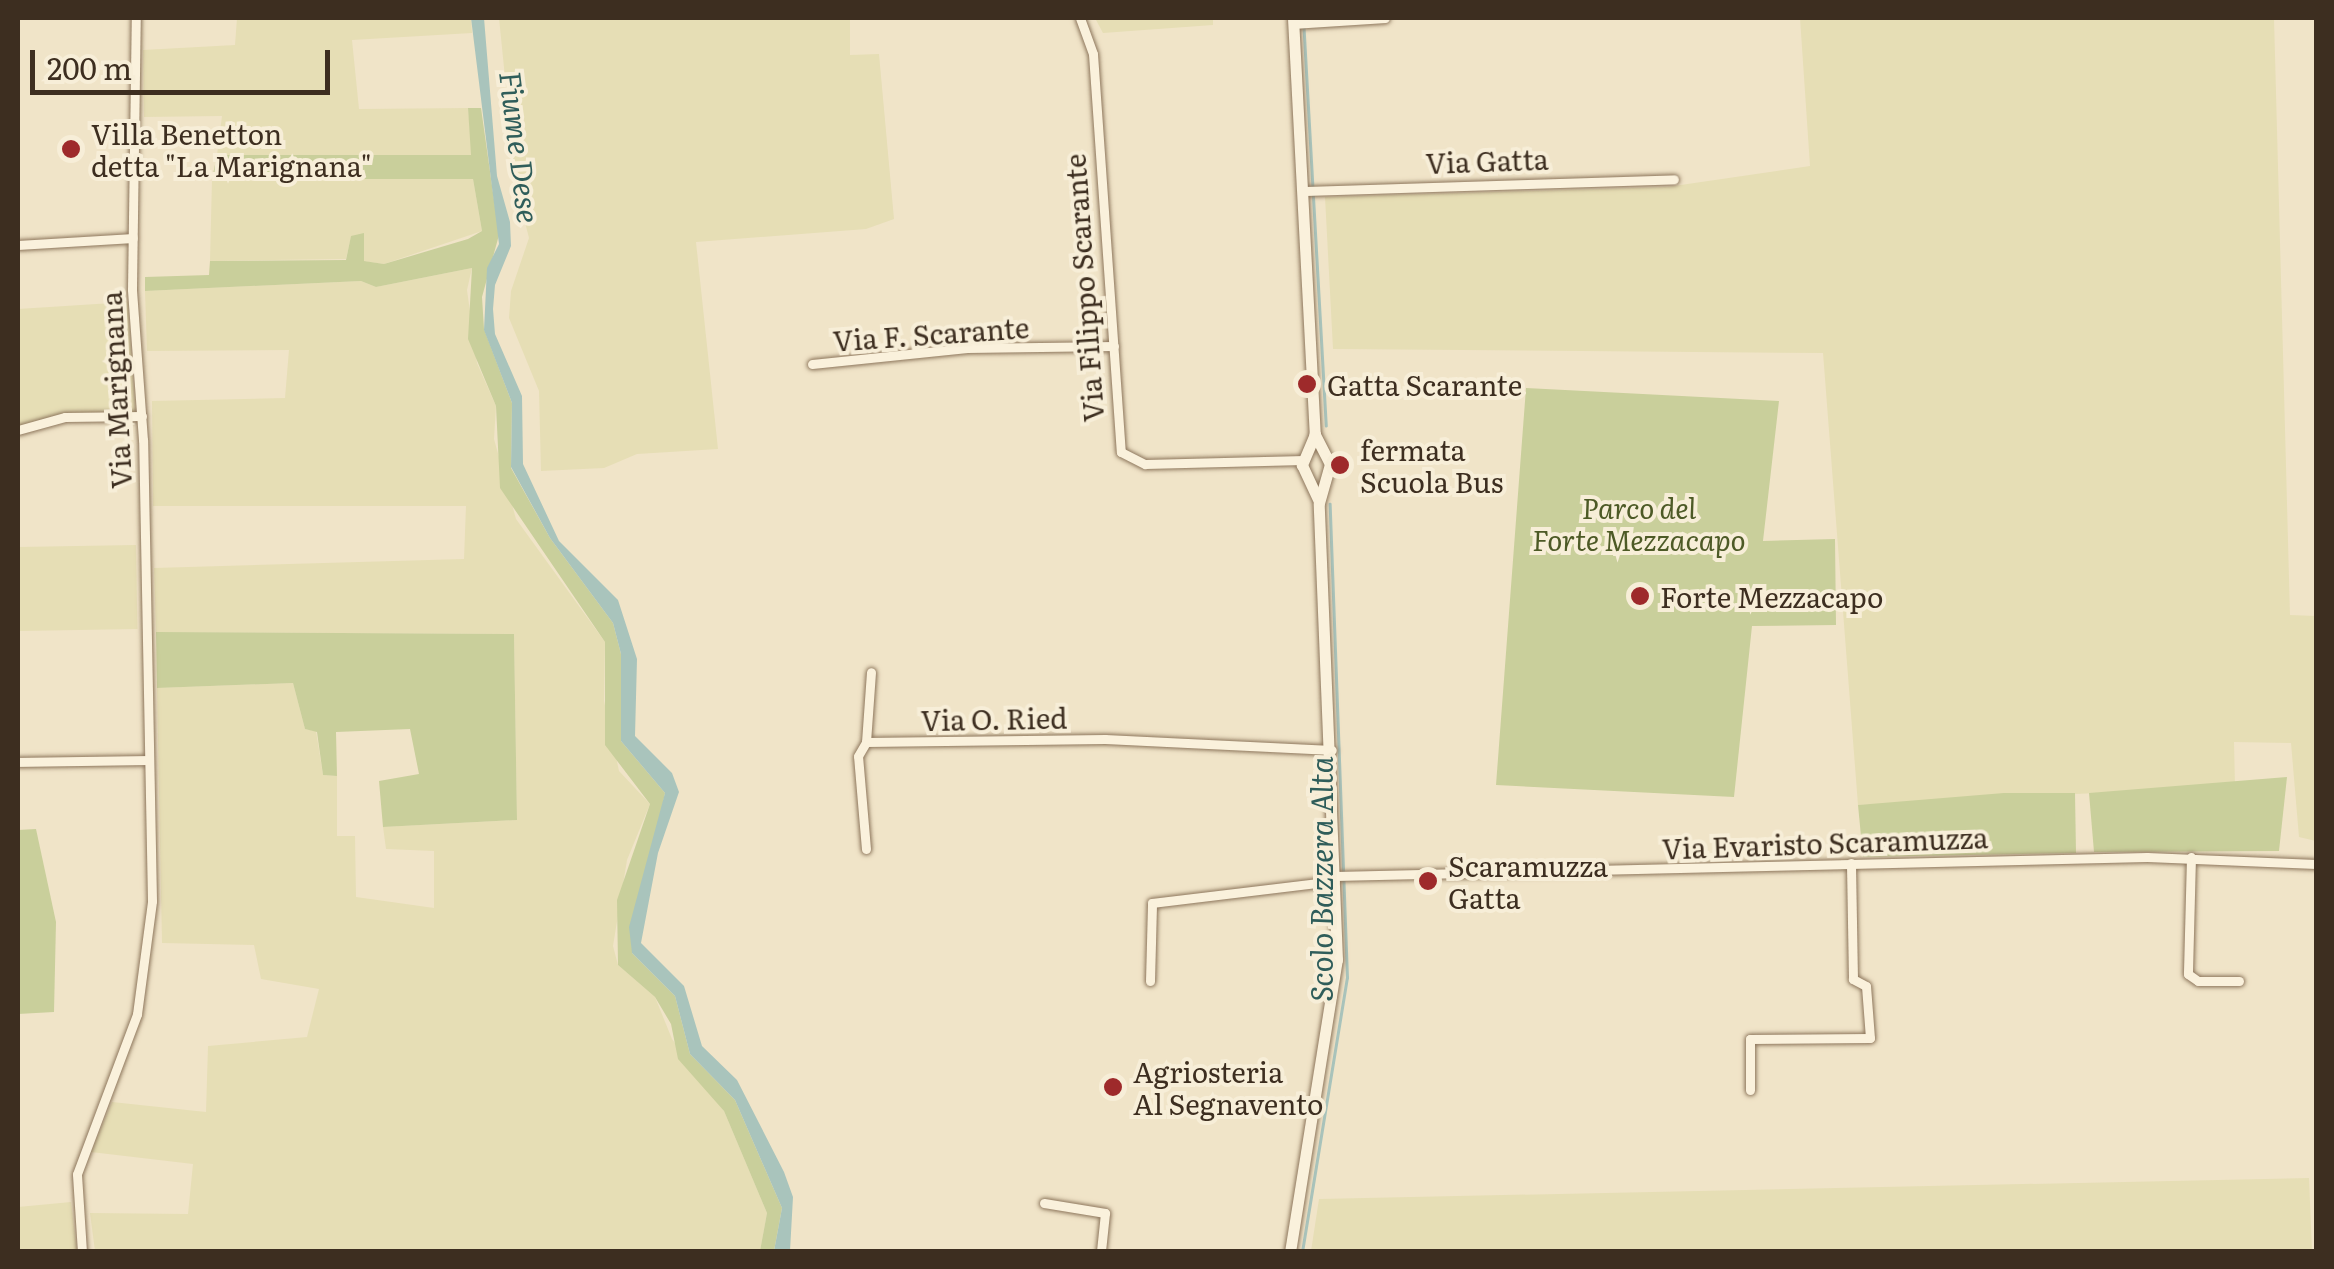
<!DOCTYPE html>
<html>
<head>
<meta charset="utf-8">
<style>
  body { margin:0 }
  #map { position:relative; width:2334px; height:1269px; overflow:hidden; background:#f0e4c8; font-family:Literata,serif }
  div>[style] { position:absolute }
  .farmland>* { inset:0; background:#e6deb5; transform-origin:0 0 }
  .green>* { inset:0; background:#c9cf9b }
  .water>* { inset:0; background:#a9c4bc }
  .stream>* { height:2.5px; margin:-1.25px; padding:0 1.25px; transform-origin:1.25px; border-radius:1.25px; background:#a9c4bc }
  .roads { filter:drop-shadow(0 0 2px #8d765c) drop-shadow(0 0 2px #8d765c) }
  .street>* { height:9px; margin:-4.5px; padding:0 4.5px; transform-origin:4.5px; border-radius:4.5px; background:#faf1dc }
  .secondary>* { height:11px; margin:-5.5px; padding:0 5.5px; transform-origin:5.5px; border-radius:5.5px; background:#faf1dc }
  .dots>* { width:28px; height:28px; translate:-50% -50%; box-sizing:border-box; border:5px solid #f7eed8; border-radius:50% }
  span { translate:-50% -50%; white-space:nowrap; text-align:center; line-height:1.15; -webkit-text-stroke:8px #f7eed8; paint-order:stroke }
  .poi-label { font-size:28px; color:#3d2e20 }
  .left { translate:0 -50%; text-align:left }
  .street-label { font-size:28px; color:#3d2e20 }
  .park-label { font-size:28px; color:#4d5a26; font-style:italic }
  .water-label { font-size:30px; color:#2f5d5a; font-style:italic }
  .frame { position:absolute; inset:0; border:20px solid #3d2e20; pointer-events:none }
  .scale { position:absolute; left:30px; top:50px; width:300px; height:45px; box-sizing:border-box; border:5px solid #3d2e20; border-top:0; padding-left:12px; font-size:30px; line-height:35px; white-space:nowrap; color:#3d2e20; -webkit-text-stroke:8px #f7eed8; paint-order:stroke }
</style>
</head>
<body>
<div id="map">
  <div class="farmland">
    <i style="clip-path:polygon(237px 18px,471px 18px,472px 33px,352px 40px,359px 109px,468px 108px,472px 155px,217px 155px,222px 116px,144px 117px,143px 50px,235px 45px)"></i>
    <i style="clip-path:polygon(499px 18px,850px 18px,850px 55px,879px 54px,894px 219px,866px 229px,696px 242px,718px 449px,637px 454px,604px 468px,541px 471px,539px 391px,509px 318px,511px 291px,529px 238px,516px 187px)"></i>
    <i style="clip-path:polygon(1095px 18px,1213px 18px,1213px 25px,1103px 33px)"></i>
    <i style="clip-path:polygon(1800px 18px,2274px 18px,2290px 615px,2316px 616px,2316px 841px,2299px 837px,2291px 743px,2234px 742px,2235px 786px,1858px 805px,1823px 353px,1333px 349px,1325px 197px,1667px 187px,1810px 166px)"></i>
    <i style="clip-path:polygon(212px 179px,473px 179px,482px 231px,384px 264px,363px 261px,363px 234px,351px 237px,346px 259px,210px 261px)"></i>
    <i style="clip-path:polygon(472px 268px,467px 290px,477px 363px,496px 406px,494px 439px,516px 519px,605px 642px,604px 701px,619px 771px,650px 804px,627px 860px,613px 946px,618px 965px,655px 997px,672px 1039px,724px 1111px,767px 1213px,760px 1251px,95px 1251px,90px 1213px,188px 1214px,193px 1164px,91px 1152px,112px 1102px,206px 1112px,208px 1046px,307px 1037px,319px 989px,261px 979px,254px 945px,162px 943px,157px 688px,293px 683px,305px 729px,316px 731px,323px 775px,337px 776px,337px 836px,355px 836px,356px 897px,434px 908px,434px 851px,386px 849px,383px 827px,517px 820px,514px 634px,156px 632px,154px 568px,464px 559px,466px 506px,153px 506px,152px 401px,285px 398px,289px 350px,147px 351px,145px 291px,361px 281px,376px 287px)"></i>
    <i style="clip-path:polygon(128px 302px,136px 419px,36px 421px,18px 428px,18px 309px)"></i>
    <i style="left:136px;top:545px;width:84px;height:118px;rotate:89deg"></i>
    <i style="clip-path:polygon(2309px 1178px,2312px 1251px,1311px 1251px,1319px 1199px)"></i>
    <i style="clip-path:polygon(71px 1202px,77px 1251px,18px 1251px,18px 1207px)"></i>
  </div>
  <div class="green">
    <i style="clip-path:polygon(468px 108px,481px 108px,499px 235px,482px 297px,484px 329px,512px 403px,511px 468px,550px 538px,613px 623px,621px 654px,621px 741px,665px 793px,632px 953px,675px 996px,690px 1054px,735px 1100px,782px 1208px,774px 1251px,760px 1251px,767px 1213px,724px 1111px,678px 1059px,671px 1024px,655px 997px,618px 965px,617px 900px,650px 804px,605px 745px,605px 642px,500px 488px,496px 406px,468px 339px,472px 268px,376px 287px,361px 281px,145px 291px,145px 277px,209px 275px,210px 261px,346px 260px,351px 236px,364px 233px,364px 261px,384px 264px,468px 239px,482px 231px,473px 179px,212px 179px,217px 155px,471px 155px)"></i>
    <i style="clip-path:polygon(1526px 388px,1779px 401px,1763px 541px,1835px 539px,1836px 625px,1752px 626px,1734px 797px,1496px 785px)"></i>
    <i style="clip-path:polygon(156px 632px,514px 634px,517px 820px,383px 827px,379px 781px,419px 774px,410px 729px,336px 732px,337px 776px,323px 775px,317px 732px,305px 729px,293px 683px,157px 688px)"></i>
    <i style="clip-path:polygon(2287px 777px,2279px 851px,2094px 852px,2089px 793px)"></i>
    <i style="clip-path:polygon(2004px 793px,2075px 793px,2076px 853px,1863px 857px,1858px 805px)"></i>
    <i style="clip-path:polygon(36px 829px,56px 922px,54px 1012px,18px 1014px,18px 830px)"></i>
  </div>
  <div class="water">
    <i style="clip-path:polygon(471px 18px,484px 18px,497px 176px,510px 222px,511px 246px,495px 285px,493px 309px,495px 334px,522px 396px,523px 464px,559px 541px,618px 600px,637px 659px,635px 736px,672px 773px,679px 792px,658px 853px,641px 943px,684px 986px,702px 1046px,737px 1080px,784px 1172px,793px 1197px,790px 1251px,774px 1251px,782px 1208px,735px 1100px,690px 1054px,675px 996px,632px 953px,629px 927px,665px 793px,621px 741px,621px 654px,613px 623px,550px 538px,511px 467px,512px 403px,484px 330px,487px 268px,499px 244px)"></i>
  </div>
  <div class="stream">
    <i style="left:1304px;top:27px;width:399px;rotate:86.8deg"></i>
    <i style="left:1302px;top:1252px;width:278px;rotate:-80.7deg"></i>
    <i style="left:1347px;top:978px;width:474px;rotate:-92.1deg"></i>
  </div>
  <div class="roads">
    <div class="street">
      <i style="left:1080px;top:18px;width:38px;rotate:70deg"></i>
      <i style="left:1093px;top:54px;width:399px;rotate:86deg"></i>
      <i style="left:1121px;top:452px;width:27px;rotate:27deg"></i>
      <i style="left:1145px;top:464px;width:159px;rotate:-1.4deg"></i>
      <i style="left:1293px;top:24px;width:92px;rotate:-3.7deg"></i>
      <i style="left:1302px;top:191px;width:372px;rotate:-1.8deg"></i>
      <i style="left:18px;top:245px;width:115px;rotate:-3.5deg"></i>
      <i style="left:812px;top:364px;width:156px;rotate:-5.9deg"></i>
      <i style="left:967px;top:348px;width:147px;rotate:-0.8deg"></i>
      <i style="left:18px;top:430px;width:49px;rotate:-15.5deg"></i>
      <i style="left:65px;top:417px;width:77px;rotate:-0.7deg"></i>
      <i style="left:866px;top:742px;width:239px;rotate:-0.7deg"></i>
      <i style="left:1105px;top:739px;width:227px;rotate:2.8deg"></i>
      <i style="left:18px;top:762px;width:127px;rotate:-0.9deg"></i>
      <i style="left:866px;top:849px;width:93px;rotate:-94.9deg"></i>
      <i style="left:858px;top:756px;width:16px;rotate:-60deg"></i>
      <i style="left:866px;top:742px;width:70px;rotate:-85.9deg"></i>
      <i style="left:2191px;top:857px;width:117px;rotate:91.5deg"></i>
      <i style="left:2188px;top:974px;width:12px;rotate:35deg"></i>
      <i style="left:2198px;top:981px;width:41px"></i>
      <i style="left:1335px;top:876px;width:812px;rotate:-1.34deg"></i>
      <i style="left:2147px;top:857px;width:169px;rotate:2.4deg"></i>
      <i style="left:1150px;top:981px;width:78px;rotate:-88.5deg"></i>
      <i style="left:1152px;top:903px;width:184px;rotate:-6.9deg"></i>
      <i style="left:1750px;top:1090px;width:51px;rotate:-90deg"></i>
      <i style="left:1750px;top:1039px;width:120px;rotate:-0.5deg"></i>
      <i style="left:1870px;top:1038px;width:52px;rotate:-94.4deg"></i>
      <i style="left:1866px;top:986px;width:15px;rotate:-152deg"></i>
      <i style="left:1853px;top:979px;width:116px;rotate:-91deg"></i>
      <i style="left:1044px;top:1203px;width:62px;rotate:9.3deg"></i>
      <i style="left:1105px;top:1213px;width:39px;rotate:96deg"></i>
      <i style="left:82px;top:1252px;width:78px;rotate:-93.7deg"></i>
      <i style="left:77px;top:1174px;width:171px;rotate:-69.4deg"></i>
      <i style="left:137px;top:1014px;width:114px;rotate:-82.4deg"></i>
      <i style="left:152px;top:901px;width:461px;rotate:-91.1deg"></i>
      <i style="left:143px;top:440px;width:151px;rotate:-94.2deg"></i>
      <i style="left:132px;top:289px;width:271px;rotate:-89.2deg"></i>
    </div>
    <div class="secondary">
      <i style="left:1293px;top:18px;width:417px;rotate:87deg"></i>
      <i style="left:1315px;top:434px;width:34px;rotate:113deg"></i>
      <i style="left:1302px;top:465px;width:40px;rotate:65deg"></i>
      <i style="left:1290px;top:1252px;width:296px;rotate:-80.9deg"></i>
      <i style="left:1337px;top:960px;width:457px;rotate:-92.3deg"></i>
      <i style="left:1319px;top:503px;width:41px;rotate:-74.2deg"></i>
      <i style="left:1330px;top:464px;width:34px;rotate:-117deg"></i>
    </div>
  </div>
  <div class="dots">
    <i style="left:71px;top:149px;background:#9e2a2b"></i>
    <i style="left:1307px;top:384px;background:#9e2a2b"></i>
    <i style="left:1340px;top:465px;background:#9e2a2b"></i>
    <i style="left:1640px;top:596px;background:#9e2a2b"></i>
    <i style="left:1428px;top:881px;background:#9e2a2b"></i>
    <i style="left:1113px;top:1087px;background:#9e2a2b"></i>
  </div>
  <div class="poi-label">
    <span class="left" style="left:91px;top:149px">Villa Benetton<br>detta "La Marignana"</span>
    <span class="left" style="left:1327px;top:384px">Gatta Scarante</span>
    <span class="left" style="left:1360px;top:465px">fermata<br>Scuola Bus</span>
    <span class="left" style="left:1660px;top:596px">Forte Mezzacapo</span>
    <span class="left" style="left:1448px;top:881px">Scaramuzza<br>Gatta</span>
    <span class="left" style="left:1133px;top:1087px">Agriosteria<br>Al Segnavento</span>
  </div>
  <div class="street-label">
    <span style="left:1487px;top:160px;rotate:-2deg">Via Gatta</span>
    <span style="left:1083px;top:288px;rotate:-94deg">Via Filippo Scarante</span>
    <span style="left:931px;top:333px;rotate:-4deg">Via F. Scarante</span>
    <span style="left:115px;top:390px;rotate:-93deg">Via Marignana</span>
    <span style="left:994px;top:718px;rotate:-1deg">Via O. Ried</span>
    <span style="left:1825px;top:842px;rotate:-2deg">Via Evaristo Scaramuzza</span>
  </div>
  <div class="park-label">
    <span style="left:1639px;top:523px">Parco del<br>Forte Mezzacapo</span>
  </div>
  <div class="water-label">
    <span style="left:521px;top:147px;rotate:83deg">Fiume Dese</span>
    <span style="left:1320px;top:879px;rotate:-90deg">Scolo Bazzera Alta</span>
  </div>
  <div class="frame"></div>
  <div class="scale">200 m</div>
</div>
</body>
</html>
